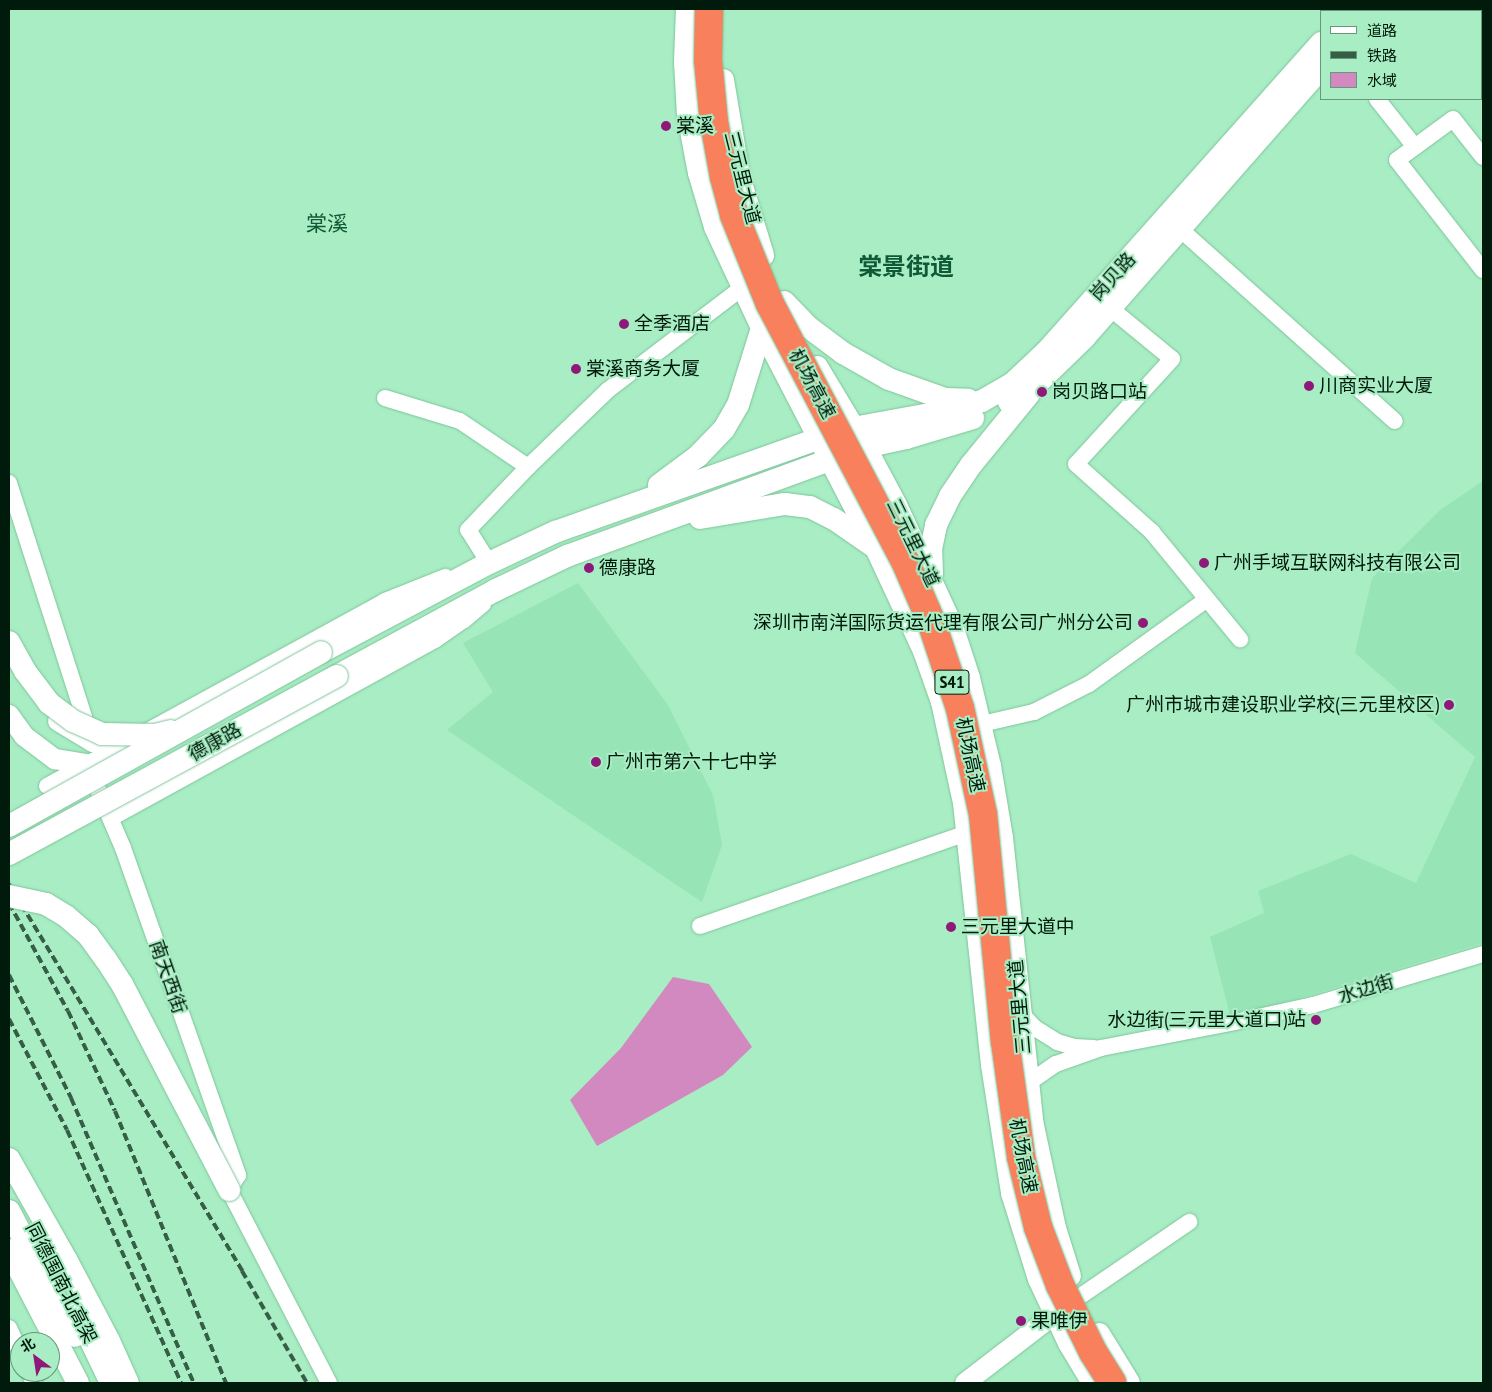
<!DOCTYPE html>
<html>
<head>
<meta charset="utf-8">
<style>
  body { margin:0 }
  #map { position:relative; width:1492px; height:1392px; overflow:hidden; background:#a8edc3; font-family:"PT Sans Narrow","Noto Sans SC",sans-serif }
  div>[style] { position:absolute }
  .built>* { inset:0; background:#97e4b6 }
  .water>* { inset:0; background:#d289bf }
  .roads { filter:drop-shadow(0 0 1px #7fc39a) drop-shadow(0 0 1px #7fc39a) }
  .minor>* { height:16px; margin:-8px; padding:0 8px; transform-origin:8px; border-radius:8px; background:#fff }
  .tertiary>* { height:20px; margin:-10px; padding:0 10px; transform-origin:10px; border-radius:10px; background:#fff }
  .secondary>* { height:22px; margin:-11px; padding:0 11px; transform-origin:11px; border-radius:11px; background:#fff }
  .rail>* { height:4px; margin-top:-2px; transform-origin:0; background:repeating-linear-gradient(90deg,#365e47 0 8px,transparent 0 12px) }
  .bridges { filter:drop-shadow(0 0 1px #7fc39a) drop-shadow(0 0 1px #7fc39a) }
  .secondary-bridge>* { height:22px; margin:-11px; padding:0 11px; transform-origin:11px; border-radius:11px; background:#fff }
  .motorway-bridge>* { height:28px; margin:-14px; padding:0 14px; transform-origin:14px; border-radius:14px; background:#f8805d }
  .dots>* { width:14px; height:14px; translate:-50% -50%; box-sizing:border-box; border:2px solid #a8edc3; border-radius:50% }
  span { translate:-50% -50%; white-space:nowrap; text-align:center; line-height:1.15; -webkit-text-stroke:4px #a8edc3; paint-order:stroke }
  .shield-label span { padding:1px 4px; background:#a8edc3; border:1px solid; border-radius:4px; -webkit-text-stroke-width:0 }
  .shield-label { font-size:18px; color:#001a0b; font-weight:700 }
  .poi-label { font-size:19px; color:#001a0b }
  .left { translate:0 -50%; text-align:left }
  .right { translate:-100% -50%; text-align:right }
  .street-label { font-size:19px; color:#001a0b }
  .quarter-label { font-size:21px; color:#0f5936 }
  .district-label { font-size:24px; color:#0f5936; font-weight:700 }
  .frame { position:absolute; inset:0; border:10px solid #001a0b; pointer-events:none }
  .legend { position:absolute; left:1320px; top:10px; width:162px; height:90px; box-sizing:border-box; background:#a8edc3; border:1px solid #659979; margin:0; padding:6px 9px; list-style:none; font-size:15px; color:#001a0b }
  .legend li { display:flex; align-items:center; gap:10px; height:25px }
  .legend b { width:25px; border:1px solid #659979 }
  .north { position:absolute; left:10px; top:1332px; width:50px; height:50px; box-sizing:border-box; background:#a8edc3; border:1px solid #659979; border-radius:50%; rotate:329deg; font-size:14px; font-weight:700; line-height:20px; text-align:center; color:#001a0b }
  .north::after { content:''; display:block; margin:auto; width:18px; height:22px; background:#8f1979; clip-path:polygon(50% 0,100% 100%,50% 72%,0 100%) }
</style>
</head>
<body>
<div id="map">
  <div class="built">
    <i style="clip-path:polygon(1483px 481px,1483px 943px,1231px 1019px,1210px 937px,1264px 913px,1258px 891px,1351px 854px,1416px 883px,1475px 757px,1355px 653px,1372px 578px,1440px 510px)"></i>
    <i style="clip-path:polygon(578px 583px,668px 705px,713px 795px,722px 845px,702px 902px,447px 730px,493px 692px,463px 643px)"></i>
  </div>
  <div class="water">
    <i style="clip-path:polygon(673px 977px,709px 984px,752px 1047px,723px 1075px,597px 1146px,570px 1100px,621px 1048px)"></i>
  </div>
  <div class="roads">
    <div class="minor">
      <i style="left:1439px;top:9px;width:3px;rotate:45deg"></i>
      <i style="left:1481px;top:55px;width:4px;rotate:56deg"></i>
      <i style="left:1377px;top:99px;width:61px;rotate:51.6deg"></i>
      <i style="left:1483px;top:157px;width:48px;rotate:-128.3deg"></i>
      <i style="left:1453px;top:119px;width:69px;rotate:143.8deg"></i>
      <i style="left:1397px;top:160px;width:140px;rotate:52deg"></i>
      <i style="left:1180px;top:229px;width:288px;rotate:41.8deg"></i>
      <i style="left:1110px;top:308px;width:80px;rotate:39.4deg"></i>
      <i style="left:1172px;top:359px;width:142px;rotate:132.4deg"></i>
      <i style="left:1076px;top:464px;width:102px;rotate:41.8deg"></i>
      <i style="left:1152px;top:532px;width:139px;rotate:50.6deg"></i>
      <i style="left:385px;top:398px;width:78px;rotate:17deg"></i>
      <i style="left:460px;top:421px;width:82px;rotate:34.1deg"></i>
      <i style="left:9px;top:483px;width:265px;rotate:72.2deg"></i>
      <i style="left:478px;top:566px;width:11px;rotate:-15deg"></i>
      <i style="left:489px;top:563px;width:39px;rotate:-122deg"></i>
      <i style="left:468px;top:530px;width:87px;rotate:-46.4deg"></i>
      <i style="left:528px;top:467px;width:111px;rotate:-43.9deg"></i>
      <i style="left:608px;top:390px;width:170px;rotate:-37.3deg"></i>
      <i style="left:982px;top:724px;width:53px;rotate:-13deg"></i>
      <i style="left:1034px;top:712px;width:62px;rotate:-27deg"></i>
      <i style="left:1089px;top:684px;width:144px;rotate:-35.7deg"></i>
      <i style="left:148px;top:731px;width:270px;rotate:-28.7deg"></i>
      <i style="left:385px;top:601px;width:65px;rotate:-21.8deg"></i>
      <i style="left:89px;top:769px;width:86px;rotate:66.7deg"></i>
      <i style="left:123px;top:848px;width:347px;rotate:70.6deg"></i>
      <i style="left:238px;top:1175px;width:17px;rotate:121deg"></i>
      <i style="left:229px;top:1190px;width:217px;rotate:62.6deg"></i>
      <i style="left:47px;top:786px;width:90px;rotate:-28.6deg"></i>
      <i style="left:111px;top:818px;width:370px;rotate:-28.8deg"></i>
      <i style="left:435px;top:640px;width:35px;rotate:-35deg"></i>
      <i style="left:464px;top:620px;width:25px;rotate:-40deg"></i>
      <i style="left:700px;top:926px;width:283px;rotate:-19.2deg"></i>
      <i style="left:1020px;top:1012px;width:22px;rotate:47deg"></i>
      <i style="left:1035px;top:1028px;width:26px;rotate:32deg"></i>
      <i style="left:1057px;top:1042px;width:18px;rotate:16deg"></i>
      <i style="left:1074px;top:1047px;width:20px;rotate:3deg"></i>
      <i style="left:1027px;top:1084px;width:35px;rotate:-35deg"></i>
      <i style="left:1056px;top:1064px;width:48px;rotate:-19.6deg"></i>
      <i style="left:1101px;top:1048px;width:136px;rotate:-11deg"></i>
      <i style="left:1235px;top:1022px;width:80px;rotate:-12.3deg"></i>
      <i style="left:1313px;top:1005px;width:177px;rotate:-16.7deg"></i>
      <i style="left:1063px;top:1308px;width:153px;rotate:-34.3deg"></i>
      <i style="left:9px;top:1328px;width:26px;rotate:65deg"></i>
      <i style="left:29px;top:1372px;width:12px;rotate:66deg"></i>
    </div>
    <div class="tertiary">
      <i style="left:9px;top:715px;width:26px;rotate:54deg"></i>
      <i style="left:24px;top:736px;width:39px;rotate:37deg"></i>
      <i style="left:55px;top:759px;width:32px;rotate:9deg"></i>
      <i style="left:58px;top:721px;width:41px;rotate:31deg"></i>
      <i style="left:93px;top:742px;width:27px;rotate:6deg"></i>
      <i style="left:965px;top:1383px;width:113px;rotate:-37.5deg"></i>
    </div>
    <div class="secondary">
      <i style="left:687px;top:9px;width:53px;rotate:92.2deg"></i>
      <i style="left:685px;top:62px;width:53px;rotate:86.8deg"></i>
      <i style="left:688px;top:115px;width:59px;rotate:79.3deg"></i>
      <i style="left:699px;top:173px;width:56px;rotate:73.5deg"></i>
      <i style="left:715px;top:227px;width:111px;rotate:65deg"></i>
      <i style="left:762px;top:328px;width:248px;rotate:62.6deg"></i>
      <i style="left:876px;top:548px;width:114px;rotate:65deg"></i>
      <i style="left:924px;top:651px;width:54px;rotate:70.6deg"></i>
      <i style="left:942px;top:702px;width:103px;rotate:77.7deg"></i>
      <i style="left:964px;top:803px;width:263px;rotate:83.9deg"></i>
      <i style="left:992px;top:1065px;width:130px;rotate:81.1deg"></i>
      <i style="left:1012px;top:1193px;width:90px;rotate:72.6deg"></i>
      <i style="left:1039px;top:1279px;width:71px;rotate:64.9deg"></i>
      <i style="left:1069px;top:1343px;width:47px;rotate:59deg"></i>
      <i style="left:1348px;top:11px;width:4px;rotate:-34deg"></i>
      <i style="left:1370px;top:11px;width:3px;rotate:-45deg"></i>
      <i style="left:723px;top:80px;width:97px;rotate:80.5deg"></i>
      <i style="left:739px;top:176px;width:83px;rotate:73.1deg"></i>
      <i style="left:784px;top:302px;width:33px;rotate:46deg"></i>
      <i style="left:807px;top:326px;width:45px;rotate:36.9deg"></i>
      <i style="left:843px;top:353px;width:53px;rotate:29.5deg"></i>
      <i style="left:889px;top:379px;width:59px;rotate:19.7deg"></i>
      <i style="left:945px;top:399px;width:23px;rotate:2deg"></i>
      <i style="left:817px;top:367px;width:93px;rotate:59deg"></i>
      <i style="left:865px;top:447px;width:66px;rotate:61.9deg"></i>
      <i style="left:896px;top:505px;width:133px;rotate:65.2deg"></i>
      <i style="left:952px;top:626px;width:55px;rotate:71.9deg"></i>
      <i style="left:969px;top:678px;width:90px;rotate:76.6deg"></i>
      <i style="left:990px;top:766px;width:73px;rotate:80.5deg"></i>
      <i style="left:1002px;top:838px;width:285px;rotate:83.9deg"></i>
      <i style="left:1032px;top:1121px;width:109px;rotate:77.9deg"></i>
      <i style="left:1055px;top:1228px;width:50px;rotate:72.6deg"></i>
      <i style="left:1009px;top:402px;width:40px;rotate:-34.9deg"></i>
      <i style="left:1042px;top:379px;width:59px;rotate:-44.3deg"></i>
      <i style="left:1084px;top:338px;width:359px;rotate:-48.7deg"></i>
      <i style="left:659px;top:485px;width:49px;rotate:-36.6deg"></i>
      <i style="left:698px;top:456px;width:37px;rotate:-46deg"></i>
      <i style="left:724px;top:429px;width:28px;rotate:-60deg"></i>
      <i style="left:738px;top:405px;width:81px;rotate:-72.7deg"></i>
      <i style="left:700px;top:518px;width:86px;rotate:-9.4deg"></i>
      <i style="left:785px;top:504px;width:25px;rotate:7deg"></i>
      <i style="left:810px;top:507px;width:27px;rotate:27deg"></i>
      <i style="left:834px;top:519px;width:47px;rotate:34.7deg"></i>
      <i style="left:932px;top:574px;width:25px;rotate:-92deg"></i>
      <i style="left:931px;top:549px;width:25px;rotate:-78deg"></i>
      <i style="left:936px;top:525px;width:32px;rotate:-64deg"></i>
      <i style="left:950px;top:496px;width:37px;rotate:-56deg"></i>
      <i style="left:971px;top:465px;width:92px;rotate:-50.8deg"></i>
      <i style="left:321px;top:652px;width:190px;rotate:-27.9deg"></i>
      <i style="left:489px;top:563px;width:73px;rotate:-25.2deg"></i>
      <i style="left:555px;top:532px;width:282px;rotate:-19.5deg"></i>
      <i style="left:821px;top:438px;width:34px;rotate:-17deg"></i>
      <i style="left:853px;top:428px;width:89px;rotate:-10.3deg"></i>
      <i style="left:941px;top:412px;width:42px;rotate:-15deg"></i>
      <i style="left:982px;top:401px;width:34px;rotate:-30deg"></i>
      <i style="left:1012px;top:384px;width:47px;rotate:-43.3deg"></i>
      <i style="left:1046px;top:352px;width:414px;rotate:-48.3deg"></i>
      <i style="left:337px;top:676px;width:181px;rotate:-28.4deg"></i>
      <i style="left:496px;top:590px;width:79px;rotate:-25.6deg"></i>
      <i style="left:567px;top:556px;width:317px;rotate:-20.1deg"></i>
      <i style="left:865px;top:447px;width:42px;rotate:-12.4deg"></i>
      <i style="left:906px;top:438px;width:70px;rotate:-16.6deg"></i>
      <i style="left:9px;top:1159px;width:117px;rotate:60.4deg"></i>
      <i style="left:67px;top:1261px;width:90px;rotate:62.3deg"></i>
      <i style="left:109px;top:1341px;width:46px;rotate:65.7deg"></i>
      <i style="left:9px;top:1211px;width:141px;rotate:62.2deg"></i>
      <i style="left:9px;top:1250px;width:150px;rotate:62.6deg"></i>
      <i style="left:77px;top:1312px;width:79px;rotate:64.4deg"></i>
      <i style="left:1099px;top:1334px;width:57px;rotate:58.5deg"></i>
    </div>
  </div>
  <div class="rail">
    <i style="left:9px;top:884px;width:452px;rotate:58.9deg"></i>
    <i style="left:242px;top:1271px;width:129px;rotate:59.9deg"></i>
    <i style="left:9px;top:903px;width:123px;rotate:61.4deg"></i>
    <i style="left:68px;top:1011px;width:110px;rotate:64.8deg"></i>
    <i style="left:115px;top:1111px;width:294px;rotate:67.8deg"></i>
    <i style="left:9px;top:975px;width:138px;rotate:63.2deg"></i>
    <i style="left:71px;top:1098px;width:310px;rotate:66.7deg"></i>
    <i style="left:9px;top:1019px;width:125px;rotate:62.4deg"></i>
    <i style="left:67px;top:1130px;width:277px;rotate:65.7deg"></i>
  </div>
  <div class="bridges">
    <div class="secondary-bridge">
      <i style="left:9px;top:642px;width:33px;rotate:61deg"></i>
      <i style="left:25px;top:671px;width:40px;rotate:53deg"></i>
      <i style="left:49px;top:703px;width:30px;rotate:37deg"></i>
      <i style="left:73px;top:721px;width:32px;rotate:24deg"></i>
      <i style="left:102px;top:734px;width:53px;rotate:1.1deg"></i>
      <i style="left:155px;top:735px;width:16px;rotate:-14deg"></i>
      <i style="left:9px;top:826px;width:357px;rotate:-29.1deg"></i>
      <i style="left:9px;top:854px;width:373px;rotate:-28.5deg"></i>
      <i style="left:9px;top:896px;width:38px;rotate:12deg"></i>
      <i style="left:46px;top:904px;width:23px;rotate:31deg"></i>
      <i style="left:66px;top:916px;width:29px;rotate:41deg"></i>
      <i style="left:88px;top:935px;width:29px;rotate:54deg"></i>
      <i style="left:105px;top:958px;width:33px;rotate:57deg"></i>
      <i style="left:123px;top:986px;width:230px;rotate:62.5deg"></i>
    </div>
    <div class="motorway-bridge">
      <i style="left:709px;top:9px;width:51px;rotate:91.1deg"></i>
      <i style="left:708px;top:60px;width:62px;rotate:84.5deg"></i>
      <i style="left:714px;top:122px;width:56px;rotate:79.7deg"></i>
      <i style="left:724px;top:177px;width:39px;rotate:75deg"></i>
      <i style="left:734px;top:215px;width:96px;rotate:68deg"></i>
      <i style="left:770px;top:304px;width:293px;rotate:62.3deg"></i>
      <i style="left:906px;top:563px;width:63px;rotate:66.7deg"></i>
      <i style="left:931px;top:621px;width:92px;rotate:71.6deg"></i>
      <i style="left:960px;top:708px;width:108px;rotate:77.8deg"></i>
      <i style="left:983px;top:814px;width:228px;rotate:84.5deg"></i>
      <i style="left:1005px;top:1041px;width:117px;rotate:82.1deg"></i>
      <i style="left:1021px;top:1157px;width:72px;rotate:76.3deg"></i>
      <i style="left:1038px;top:1227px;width:62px;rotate:69.2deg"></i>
      <i style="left:1060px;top:1285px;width:75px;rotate:63.8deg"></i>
      <i style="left:1093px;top:1352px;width:36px;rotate:58deg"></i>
    </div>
  </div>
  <div class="dots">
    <i style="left:666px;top:126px;background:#8f1979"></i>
    <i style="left:624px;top:324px;background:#8f1979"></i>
    <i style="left:576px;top:369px;background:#8f1979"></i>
    <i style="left:1309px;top:386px;background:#8f1979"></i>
    <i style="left:1042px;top:392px;background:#8f1979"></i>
    <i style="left:1204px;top:563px;background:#8f1979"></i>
    <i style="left:589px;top:568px;background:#8f1979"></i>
    <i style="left:1143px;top:623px;background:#8f1979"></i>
    <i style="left:1449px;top:705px;background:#8f1979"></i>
    <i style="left:596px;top:762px;background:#8f1979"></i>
    <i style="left:951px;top:927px;background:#8f1979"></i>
    <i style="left:1316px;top:1020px;background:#8f1979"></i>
    <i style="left:1021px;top:1321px;background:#8f1979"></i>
  </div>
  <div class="shield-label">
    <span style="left:952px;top:682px">S41</span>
  </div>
  <div class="poi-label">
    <span class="left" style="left:676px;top:126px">棠溪</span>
    <span class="left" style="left:634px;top:324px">全季酒店</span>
    <span class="left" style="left:586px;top:369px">棠溪商务大厦</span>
    <span class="left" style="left:1319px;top:386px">川商实业大厦</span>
    <span class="left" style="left:1052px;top:392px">岗贝路口站</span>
    <span class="left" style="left:1214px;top:563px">广州手域互联网科技有限公司</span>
    <span class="left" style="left:599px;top:568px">德康路</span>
    <span class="right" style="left:1133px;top:623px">深圳市南洋国际货运代理有限公司广州分公司</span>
    <span class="right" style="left:1439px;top:705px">广州市城市建设职业学校(三元里校区)</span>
    <span class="left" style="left:606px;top:762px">广州市第六十七中学</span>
    <span class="left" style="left:961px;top:927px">三元里大道中</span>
    <span class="right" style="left:1306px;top:1020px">水边街(三元里大道口)站</span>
    <span class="left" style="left:1031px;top:1321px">果唯伊</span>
  </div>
  <div class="street-label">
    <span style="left:742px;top:178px;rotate:76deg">三元里大道</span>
    <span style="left:1113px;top:277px;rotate:-48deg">岗贝路</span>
    <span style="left:812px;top:384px;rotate:62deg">机场高速</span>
    <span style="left:913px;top:543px;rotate:64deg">三元里大道</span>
    <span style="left:215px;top:742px;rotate:-29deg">德康路</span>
    <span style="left:970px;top:755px;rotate:78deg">机场高速</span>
    <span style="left:168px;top:977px;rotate:71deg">南天西街</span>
    <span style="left:1366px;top:989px;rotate:-17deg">水边街</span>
    <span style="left:1020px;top:1007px;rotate:-95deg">三元里大道</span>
    <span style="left:1023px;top:1156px;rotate:79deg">机场高速</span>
    <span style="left:61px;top:1283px;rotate:63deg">同德围南北高架</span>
  </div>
  <div class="quarter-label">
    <span style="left:327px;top:224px">棠溪</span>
  </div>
  <div class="district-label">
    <span style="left:906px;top:267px">棠景街道</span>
  </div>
  <div class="frame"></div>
  <ul class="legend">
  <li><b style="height:6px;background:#fff"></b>道路</li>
  <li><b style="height:6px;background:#365e47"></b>铁路</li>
  <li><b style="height:14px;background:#d289bf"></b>水域</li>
  </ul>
  <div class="north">北</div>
</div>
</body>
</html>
